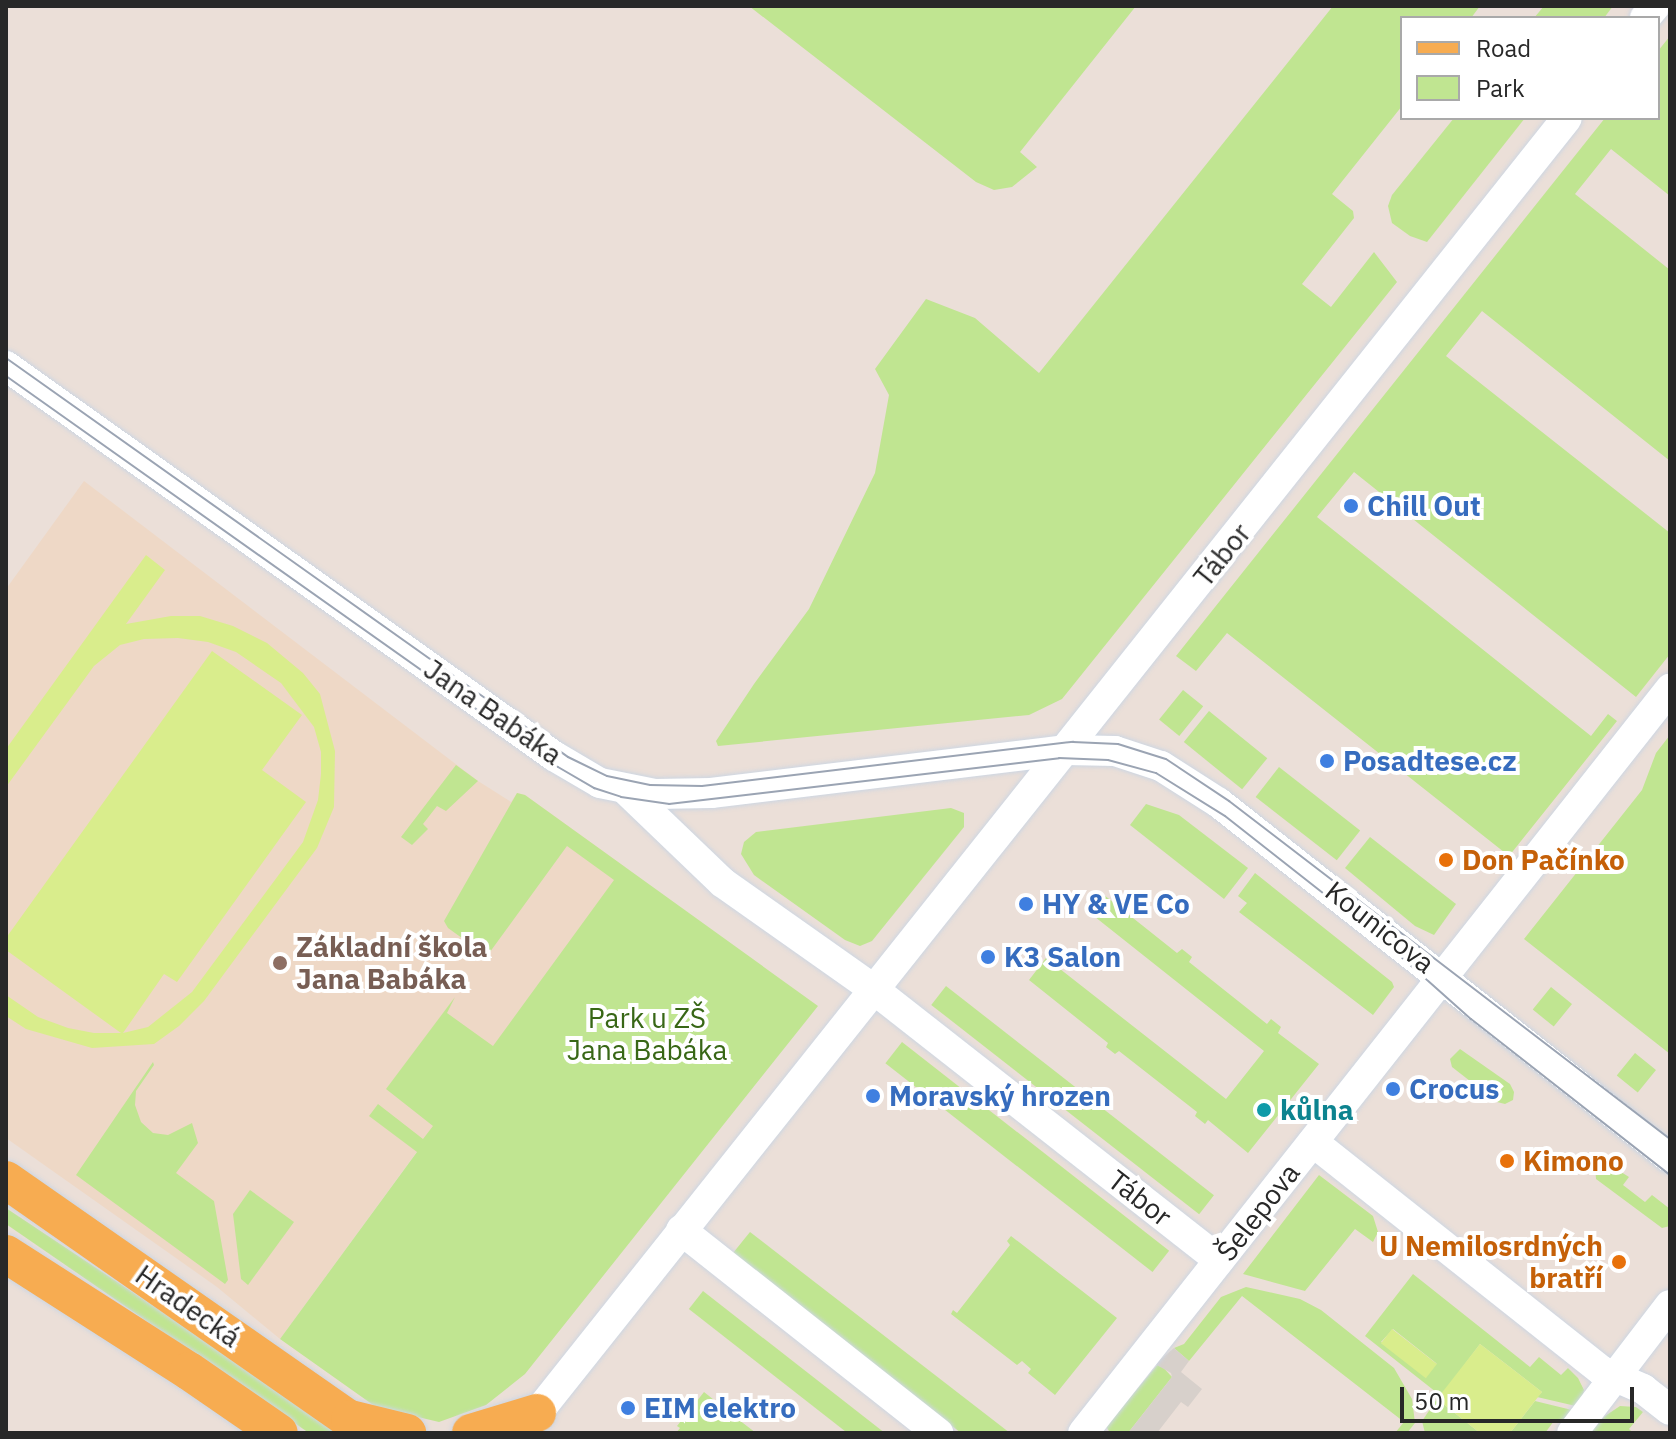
<!DOCTYPE html>
<html>
<head>
<meta charset="utf-8">
<style>
  body { margin:0 }
  #map { position:relative; width:1676px; height:1439px; overflow:hidden; background:#ebdfd8; font-family:"IBM Plex Sans",sans-serif }
  div>[style] { position:absolute }
  .education>* { inset:0; background:#eed8c6 }
  .green>* { inset:0; background:#c0e591; transform-origin:0 0 }
  .pitch>* { inset:0; background:#d9ed8c; transform-origin:0 0 }
  .plaza>* { inset:0; background:#d7d0cb }
  .roads { filter:drop-shadow(0 0 2px #cdd6e2) drop-shadow(0 0 2px #cdd6e2) }
  .minor>* { height:30px; margin:-15px; padding:0 15px; transform-origin:15px; border-radius:15px; background:#fff }
  .major>* { height:38px; margin:-19px; padding:0 19px; transform-origin:19px; border-radius:19px; background:#f7ac51 }
  .tram>* { height:2px; margin:-1px; padding:0 1px; transform-origin:1px; border-radius:1px; background:#9ba4b3 }
  .dots>* { width:22px; height:22px; translate:-50% -50%; box-sizing:border-box; border:4px solid #fff; border-radius:50% }
  span { translate:-50% -50%; white-space:nowrap; text-align:center; line-height:1.15; -webkit-text-stroke:8px #fff; paint-order:stroke }
  .shop-label { font-size:28px; color:#366cbe; font-weight:700 }
  .left { translate:0 -50%; text-align:left }
  .street-label { font-size:28px; color:#282828 }
  .food-label { font-size:28px; color:#c56008; font-weight:700 }
  .right { translate:-100% -50%; text-align:right }
  .education-label { font-size:28px; color:#785e54; font-weight:700 }
  .park-label { font-size:28px; color:#386716 }
  .culture-label { font-size:28px; color:#0d838f; font-weight:700 }
  .frame { position:absolute; inset:0; border:8px solid #282828; pointer-events:none }
  .legend { position:absolute; left:1400px; top:16px; width:260px; height:104px; box-sizing:border-box; background:#fff; border:2px solid #a9a9a9; margin:0; padding:10px 14px; list-style:none; font-size:24px; color:#282828 }
  .legend li { display:flex; align-items:center; gap:16px; height:40px }
  .legend b { width:40px; border:2px solid #a9a9a9 }
  .scale { position:absolute; left:1400px; top:1387px; width:234px; height:36px; box-sizing:border-box; border:4px solid #282828; border-top:0; padding-left:10px; font-size:24px; line-height:28px; white-space:nowrap; color:#282828; -webkit-text-stroke:6px #fff; paint-order:stroke }
</style>
</head>
<body>
<div id="map">
  <div class="education">
    <i style="clip-path:polygon(84px 481px,478px 781px,511px 802px,517px 793px,525px 795px,625px 867px,280px 1339px,217px 1287px,6px 1138px,6px 589px)"></i>
  </div>
  <div class="green">
    <i style="clip-path:polygon(749px 6px,1136px 6px,1020px 152px,1037px 167px,1012px 187px,994px 190px,976px 182px)"></i>
    <i style="clip-path:polygon(1333px 6px,1480px 6px,1471px 18px,1402px 18px,1402px 106px,1332px 194px,1353px 211px,1354px 218px,1302px 284px,1331px 307px,1374px 252px,1397px 282px,1062px 699px,1029px 715px,718px 746px,716px 741px,754px 684px,809px 609px,875px 473px,889px 395px,875px 369px,926px 299px,975px 318px,1039px 373px)"></i>
    <i style="clip-path:polygon(1544px 6px,1613px 6px,1604px 18px,1534px 18px)"></i>
    <i style="clip-path:polygon(1670px 36px,1670px 196px,1611px 149px,1575px 194px,1670px 270px,1670px 461px,1482px 311px,1446px 356px,1670px 533px,1670px 654px,1636px 697px,1354px 472px,1317px 517px,1591px 736px,1608px 714px,1617px 721px,1509px 856px,1227px 633px,1196px 671px,1176px 656px,1605px 118px,1658px 118px,1658px 51px)"></i>
    <i style="clip-path:polygon(1454px 118px,1525px 118px,1427px 242px,1410px 236px,1392px 223px,1388px 206px,1392px 195px)"></i>
    <i style="left:1183px;top:690px;width:26px;height:38px;rotate:39deg"></i>
    <i style="left:1209px;top:711px;width:75px;height:40px;rotate:39deg"></i>
    <i style="clip-path:polygon(1670px 735px,1670px 1054px,1524px 939px,1642px 790px,1656px 753px)"></i>
    <i style="clip-path:polygon(456px 765px,478px 781px,446px 811px,437px 806px,423px 824px,428px 829px,412px 845px,401px 837px)"></i>
    <i style="left:1279px;top:767px;width:103px;height:38px;rotate:38deg"></i>
    <i style="clip-path:polygon(517px 793px,525px 795px,818px 1006px,525px 1374px,486px 1405px,439px 1422px,376px 1407px,280px 1339px,417px 1152px,369px 1116px,378px 1104px,423px 1139px,433px 1126px,386px 1089px,455px 997px,447px 1013px,493px 1046px,614px 880px,567px 846px,487px 956px,448px 928px,444px 921px)"></i>
    <i style="clip-path:polygon(1146px 804px,1179px 815px,1248px 868px,1224px 899px,1130px 825px)"></i>
    <i style="clip-path:polygon(951px 808px,964px 813px,964px 827px,872px 941px,860px 946px,845px 940px,754px 875px,741px 854px,744px 842px,756px 832px)"></i>
    <i style="clip-path:polygon(1370px 837px,1456px 904px,1434px 935px,1415px 926px,1345px 868px)"></i>
    <i style="clip-path:polygon(1255px 873px,1392px 982px,1394px 987px,1373px 1015px,1239px 912px,1247px 903px,1238px 896px)"></i>
    <i style="clip-path:polygon(1099px 891px,1177px 953px,1182px 949px,1192px 957px,1189px 962px,1267px 1024px,1271px 1019px,1281px 1027px,1278px 1033px,1319px 1064px,1248px 1153px,1208px 1120px,1205px 1124px,1195px 1116px,1197px 1112px,1119px 1051px,1115px 1054px,1106px 1047px,1108px 1043px,1029px 980px,1046px 958px,1226px 1099px,1264px 1051px,1085px 909px)"></i>
    <i style="left:946px;top:986px;width:340px;height:24px;rotate:38deg"></i>
    <i style="left:1551px;top:987px;width:27px;height:29px;rotate:39deg"></i>
    <i style="left:902px;top:1042px;width:339px;height:27px;rotate:38deg"></i>
    <i style="clip-path:polygon(1460px 1049px,1510px 1084px,1514px 1092px,1513px 1100px,1505px 1104px,1497px 1102px,1452px 1067px,1450px 1059px)"></i>
    <i style="left:1635px;top:1053px;width:27px;height:29px;rotate:39deg"></i>
    <i style="clip-path:polygon(153px 1062px,154px 1065px,136px 1091px,135px 1105px,141px 1122px,153px 1133px,168px 1135px,192px 1123px,198px 1143px,176px 1173px,214px 1201px,228px 1280px,225px 1284px,76px 1175px)"></i>
    <i style="clip-path:polygon(1602px 1160px,1629px 1177px,1623px 1185px,1645px 1202px,1652px 1195px,1670px 1209px,1670px 1226px,1662px 1228px,1596px 1179px,1595px 1165px)"></i>
    <i style="clip-path:polygon(1319px 1175px,1373px 1216px,1378px 1232px,1373px 1242px,1355px 1229px,1305px 1291px,1243px 1274px)"></i>
    <i style="clip-path:polygon(250px 1190px,294px 1222px,248px 1285px,241px 1279px,233px 1214px)"></i>
    <i style="clip-path:polygon(6px 1208px,206px 1341px,336px 1433px,309px 1433px,6px 1224px)"></i>
    <i style="clip-path:polygon(750px 1232px,1010px 1433px,961px 1433px,733px 1253px)"></i>
    <i style="clip-path:polygon(1011px 1236px,1117px 1318px,1055px 1395px,1028px 1373px,1031px 1369px,1022px 1361px,1017px 1365px,951px 1314px,953px 1310px,957px 1313px,1010px 1245px,1007px 1241px)"></i>
    <i style="clip-path:polygon(evenodd,1413px 1274px,1530px 1367px,1539px 1357px,1561px 1375px,1568px 1368px,1578px 1378px,1584px 1390px,1580px 1407px,1537px 1397px,1542px 1392px,1480px 1344px,1441px 1396px,1365px 1336px,1413px 1274px,1393px 1329px,1436px 1363px,1437px 1364px,1381px 1342px,1393px 1329px)"></i>
    <i style="clip-path:polygon(1246px 1287px,1300px 1299px,1321px 1310px,1394px 1368px,1412px 1399px,1415px 1423px,1407px 1433px,1395px 1433px,1404px 1422px,1242px 1296px,1189px 1361px,1174px 1348px,1184px 1344px,1221px 1297px)"></i>
    <i style="left:703px;top:1291px;width:230px;height:23px;rotate:38deg"></i>
    <i style="clip-path:polygon(1159px 1363px,1172px 1377px,1128px 1433px,1110px 1433px,1106px 1426px)"></i>
    <i style="clip-path:polygon(704px 1392px,743px 1423px,756px 1433px,676px 1433px,680px 1428px,677px 1426px)"></i>
    <i style="clip-path:polygon(1437px 1399px,1480px 1433px,1425px 1433px,1422px 1421px)"></i>
    <i style="clip-path:polygon(1535px 1401px,1576px 1411px,1569px 1421px,1554px 1421px,1545px 1433px,1510px 1433px)"></i>
    <i style="clip-path:polygon(1620px 1406px,1636px 1407px,1643px 1412px,1629px 1429px,1633px 1433px,1590px 1433px,1605px 1416px)"></i>
  </div>
  <div class="pitch">
    <i style="clip-path:polygon(146px 555px,165px 570px,126px 624px,171px 616px,200px 616px,233px 626px,267px 643px,303px 673px,320px 694px,335px 751px,334px 807px,317px 848px,204px 1001px,179px 1026px,154px 1044px,92px 1048px,26px 1029px,6px 1016px,6px 995px,38px 1017px,68px 1028px,94px 1033px,121px 1033px,6px 950px,6px 938px,212px 651px,302px 715px,262px 770px,306px 802px,177px 982px,164px 974px,123px 1033px,148px 1027px,192px 992px,303px 842px,318px 800px,321px 774px,321px 752px,314px 727px,281px 683px,236px 652px,208px 642px,178px 638px,144px 639px,120px 645px,94px 666px,6px 787px,6px 749px)"></i>
    <i style="left:1392px;top:1329px;width:57px;height:18px;rotate:38deg"></i>
    <i style="clip-path:polygon(1480px 1344px,1542px 1392px,1510px 1433px,1480px 1433px,1437px 1399px)"></i>
  </div>
  <div class="plaza">
    <i style="clip-path:polygon(1174px 1348px,1189px 1361px,1181px 1372px,1202px 1389px,1188px 1407px,1181px 1402px,1157px 1433px,1128px 1433px,1172px 1377px,1171px 1373px,1155px 1364px)"></i>
  </div>
  <div class="roads">
    <div class="minor">
      <i style="left:1645px;top:18px;width:16px;rotate:-50deg"></i>
      <i style="left:6px;top:366px;width:673px;rotate:35.44deg"></i>
      <i style="left:554px;top:756px;width:53px;rotate:30.4deg"></i>
      <i style="left:600px;top:783px;width:56px;rotate:11.3deg"></i>
      <i style="left:655px;top:794px;width:56px;rotate:-1deg"></i>
      <i style="left:711px;top:793px;width:358px;rotate:-6.9deg"></i>
      <i style="left:1066px;top:750px;width:49px;rotate:1.2deg"></i>
      <i style="left:1115px;top:751px;width:48px;rotate:18.1deg"></i>
      <i style="left:1161px;top:766px;width:69px;rotate:32.5deg"></i>
      <i style="left:1219px;top:803px;width:574px;rotate:38.21deg"></i>
      <i style="left:626px;top:790px;width:134px;rotate:43.8deg"></i>
      <i style="left:723px;top:883px;width:182px;rotate:35.2deg"></i>
      <i style="left:872px;top:988px;width:441px;rotate:38.1deg"></i>
      <i style="left:1313px;top:1142px;width:369px;rotate:38.4deg"></i>
      <i style="left:1602px;top:1371px;width:45px;rotate:23.7deg"></i>
      <i style="left:1643px;top:1389px;width:34px;rotate:38deg"></i>
      <i style="left:681px;top:1230px;width:328px;rotate:38.3deg"></i>
      <i style="left:523px;top:1431px;width:1677px;rotate:-51.51deg"></i>
      <i style="left:1083px;top:1433px;width:948px;rotate:-51.73deg"></i>
      <i style="left:1572px;top:1433px;width:161px;rotate:-52.6deg"></i>
    </div>
    <div class="major">
      <i style="left:6px;top:1180px;width:442px;rotate:34.9deg"></i>
      <i style="left:6px;top:1254px;width:217px;rotate:32.6deg"></i>
      <i style="left:189px;top:1371px;width:109px;rotate:34.6deg"></i>
      <i style="left:350px;top:1419px;width:59px;rotate:13.8deg"></i>
      <i style="left:471px;top:1433px;width:69px;rotate:-16.9deg"></i>
    </div>
  </div>
  <div class="tram">
    <i style="left:6px;top:358px;width:689px;rotate:35.37deg"></i>
    <i style="left:568px;top:757px;width:43px;rotate:26deg"></i>
    <i style="left:607px;top:776px;width:44px;rotate:11.8deg"></i>
    <i style="left:650px;top:785px;width:52px;rotate:1.1deg"></i>
    <i style="left:702px;top:786px;width:374px;rotate:-6.8deg"></i>
    <i style="left:1073px;top:742px;width:45px;rotate:2.5deg"></i>
    <i style="left:1118px;top:744px;width:50px;rotate:17.4deg"></i>
    <i style="left:1166px;top:759px;width:76px;rotate:33.7deg"></i>
    <i style="left:1229px;top:801px;width:556px;rotate:37.47deg"></i>
    <i style="left:6px;top:376px;width:676px;rotate:35.31deg"></i>
    <i style="left:558px;top:767px;width:42px;rotate:30.3deg"></i>
    <i style="left:594px;top:788px;width:28px;rotate:18deg"></i>
    <i style="left:621px;top:797px;width:49px;rotate:8.3deg"></i>
    <i style="left:669px;top:804px;width:393px;rotate:-6.7deg"></i>
    <i style="left:1059px;top:758px;width:49px;rotate:2.3deg"></i>
    <i style="left:1108px;top:760px;width:50px;rotate:15.2deg"></i>
    <i style="left:1156px;top:773px;width:81px;rotate:31.9deg"></i>
    <i style="left:1225px;top:816px;width:197px;rotate:38.2deg"></i>
    <i style="left:1380px;top:938px;width:122px;rotate:41.7deg"></i>
    <i style="left:1471px;top:1019px;width:253px;rotate:38.1deg"></i>
  </div>
  <div class="dots">
    <i style="left:1351px;top:506px;background:#3f7fe0"></i>
    <i style="left:1327px;top:761px;background:#3f7fe0"></i>
    <i style="left:1446px;top:860px;background:#e8710a"></i>
    <i style="left:1026px;top:904px;background:#3f7fe0"></i>
    <i style="left:988px;top:957px;background:#3f7fe0"></i>
    <i style="left:280px;top:963px;background:#8d6e63"></i>
    <i style="left:1393px;top:1089px;background:#3f7fe0"></i>
    <i style="left:873px;top:1096px;background:#3f7fe0"></i>
    <i style="left:1264px;top:1110px;background:#0f9aa8"></i>
    <i style="left:1507px;top:1161px;background:#e8710a"></i>
    <i style="left:1619px;top:1262px;background:#e8710a"></i>
    <i style="left:628px;top:1408px;background:#3f7fe0"></i>
  </div>
  <div class="shop-label">
    <span class="left" style="left:1367px;top:506px">Chill Out</span>
    <span class="left" style="left:1343px;top:761px">Posadtese.cz</span>
    <span class="left" style="left:1042px;top:904px">HY &amp; VE Co</span>
    <span class="left" style="left:1004px;top:957px">K3 Salon</span>
    <span class="left" style="left:1409px;top:1089px">Crocus</span>
    <span class="left" style="left:889px;top:1096px">Moravský hrozen</span>
    <span class="left" style="left:644px;top:1408px">EIM elektro</span>
  </div>
  <div class="street-label">
    <span style="left:1222px;top:555px;rotate:-51deg">Tábor</span>
    <span style="left:493px;top:712px;rotate:35deg">Jana Babáka</span>
    <span style="left:1380px;top:927px;rotate:38deg">Kounicova</span>
    <span style="left:1140px;top:1198px;rotate:38deg">Tábor</span>
    <span style="left:1258px;top:1212px;rotate:-52deg">Šelepova</span>
    <span style="left:188px;top:1306px;rotate:35deg">Hradecká</span>
  </div>
  <div class="food-label">
    <span class="left" style="left:1462px;top:860px">Don Pačínko</span>
    <span class="left" style="left:1523px;top:1161px">Kimono</span>
    <span class="right" style="left:1603px;top:1262px">U Nemilosrdných<br>bratří</span>
  </div>
  <div class="education-label">
    <span class="left" style="left:296px;top:963px">Základní škola<br>Jana Babáka</span>
  </div>
  <div class="park-label">
    <span style="left:647px;top:1034px">Park u ZŠ<br>Jana Babáka</span>
  </div>
  <div class="culture-label">
    <span class="left" style="left:1280px;top:1110px">kůlna</span>
  </div>
  <div class="frame"></div>
  <ul class="legend">
  <li><b style="height:10px;background:#f7ac51"></b>Road</li>
  <li><b style="height:22px;background:#c0e591"></b>Park</li>
  </ul>
  <div class="scale">50 m</div>
</div>
</body>
</html>
